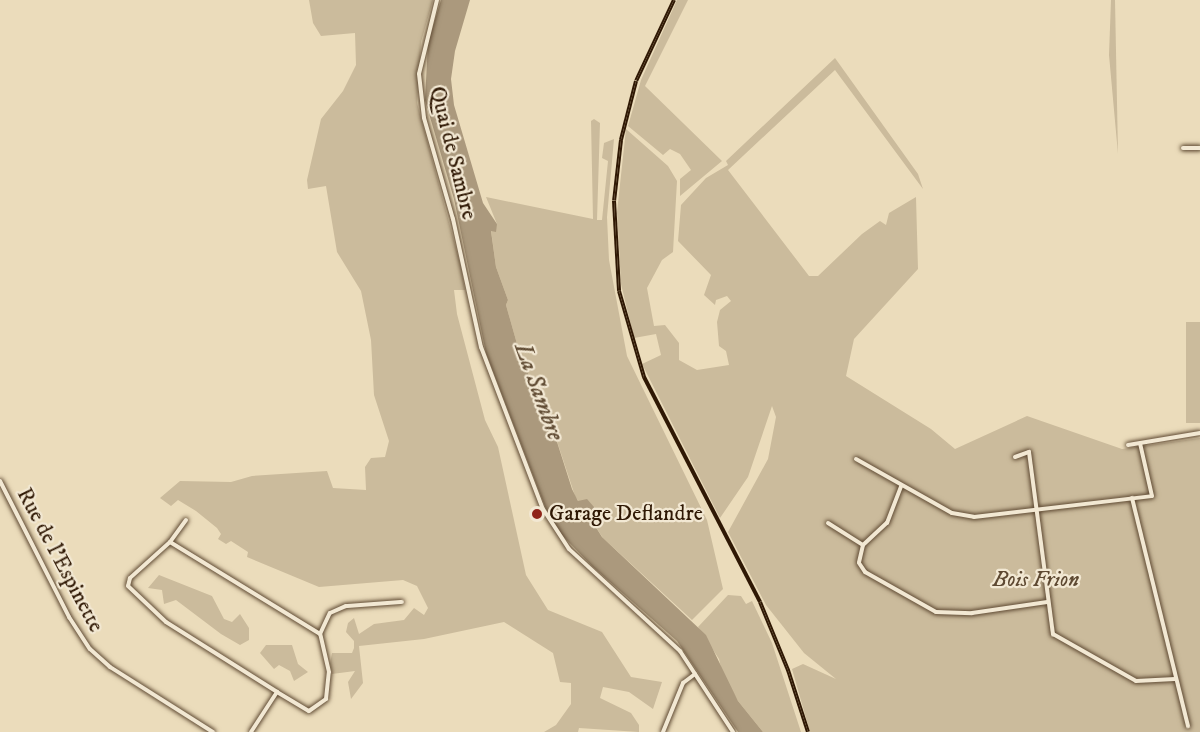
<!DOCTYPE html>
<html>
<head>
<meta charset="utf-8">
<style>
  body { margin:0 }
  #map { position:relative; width:1200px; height:732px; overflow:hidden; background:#ebdcbb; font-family:"IM FELL DW Pica",serif }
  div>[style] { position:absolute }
  .green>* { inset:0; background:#cbbb9c; transform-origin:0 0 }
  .water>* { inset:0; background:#ab997d }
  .roads { filter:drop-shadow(0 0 2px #5e4932) drop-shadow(0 0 2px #5e4932) }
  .minor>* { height:4px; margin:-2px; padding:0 2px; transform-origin:2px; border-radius:2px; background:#f2e8d3 }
  .rail>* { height:4px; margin-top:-2px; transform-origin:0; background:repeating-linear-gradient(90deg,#f2e8d3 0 4.5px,#2f1804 0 9px); box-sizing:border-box; border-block:2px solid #2f1804 }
  .dots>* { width:16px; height:16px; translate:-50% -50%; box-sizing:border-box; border:3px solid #f2e8d3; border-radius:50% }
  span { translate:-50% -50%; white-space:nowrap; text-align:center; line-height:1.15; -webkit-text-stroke:4.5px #f2e8d3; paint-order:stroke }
  .street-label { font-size:22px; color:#2f1804 }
  .poi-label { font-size:22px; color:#2f1804 }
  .left { translate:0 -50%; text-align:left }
  .park-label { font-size:22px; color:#5e4932; font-style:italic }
  .water-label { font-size:24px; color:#614c34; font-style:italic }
</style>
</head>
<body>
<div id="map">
  <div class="green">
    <i style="clip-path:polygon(309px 0,433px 0,421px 42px,417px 103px,461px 267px,465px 290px,454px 290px,457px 314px,485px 420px,498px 447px,526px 575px,548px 610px,602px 632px,631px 677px,662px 682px,653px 709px,629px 692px,603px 687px,600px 698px,631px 713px,639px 725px,639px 732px,579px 728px,578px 732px,544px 732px,556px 725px,571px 704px,571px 683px,560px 682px,553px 653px,504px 622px,424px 639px,359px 646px,363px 683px,351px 699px,348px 682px,355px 671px,332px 674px,330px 664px,332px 653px,352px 653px,354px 648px,354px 641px,346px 632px,348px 623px,354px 618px,359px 634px,374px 624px,404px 620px,414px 608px,424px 615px,428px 608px,417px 586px,403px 580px,319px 587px,247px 557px,248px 552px,231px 541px,226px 544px,218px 539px,221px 534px,217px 528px,196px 511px,178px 500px,171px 506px,160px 498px,180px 481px,231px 482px,252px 476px,327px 471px,333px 488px,366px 490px,365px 467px,371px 458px,385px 457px,389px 441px,374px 395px,371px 340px,361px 291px,337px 252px,326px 186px,308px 189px,307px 180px,321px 119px,343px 91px,356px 65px,355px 33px,321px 36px,313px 23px)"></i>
    <i style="clip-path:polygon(677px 0,688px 0,645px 86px,722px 161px,680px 196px,680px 179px,691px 170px,680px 154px,670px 149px,663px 155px,628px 126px,641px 80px)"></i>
    <i style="clip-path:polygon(1111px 0,1115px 0,1118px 154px,1109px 55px)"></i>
    <i style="clip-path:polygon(835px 58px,918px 174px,923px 189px,835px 70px,728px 170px,809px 276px,818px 276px,862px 234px,880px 221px,886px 225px,889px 213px,916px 197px,918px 269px,854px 339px,846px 376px,931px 429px,955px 449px,1027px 416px,1122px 449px,1200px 438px,1200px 732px,810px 732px,792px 669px,803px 664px,836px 679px,804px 653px,766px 605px,728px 532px,768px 459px,776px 417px,772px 406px,748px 477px,720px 518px,642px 364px,661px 355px,656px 334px,634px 338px,621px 284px,617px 212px,626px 129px,668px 166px,677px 181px,673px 252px,662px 260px,647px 288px,654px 326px,665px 325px,679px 343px,679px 360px,697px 370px,729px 365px,726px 351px,719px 346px,717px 322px,720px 310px,731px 301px,727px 296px,716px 300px,715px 305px,704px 295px,711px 275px,678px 241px,681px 205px,706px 178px,728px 165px,726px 161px)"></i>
    <i style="clip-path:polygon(594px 119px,600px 123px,597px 220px,602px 220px,608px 161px,602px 158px,604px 143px,614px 139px,607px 217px,609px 260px,627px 356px,707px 520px,723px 589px,692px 620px,603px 538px,575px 496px,551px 423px,521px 358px,506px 305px,508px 300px,496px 267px,491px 230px,497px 224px,486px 197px,593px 219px,591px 121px)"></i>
    <i style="left:1186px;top:322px;width:14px;height:101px"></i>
    <i style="clip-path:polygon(159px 575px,212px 596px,224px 619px,232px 622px,240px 614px,249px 628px,249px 640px,240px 645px,221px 634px,176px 600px,164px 604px,162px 590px,148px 588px)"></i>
    <i style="clip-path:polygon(728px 595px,741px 596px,746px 604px,752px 601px,772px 643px,801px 732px,763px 732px,738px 701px,722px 672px,719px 659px,698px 627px)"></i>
    <i style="clip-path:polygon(266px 645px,292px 645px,298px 664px,308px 672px,294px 681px,290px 671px,279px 665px,274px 669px,260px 653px)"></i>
  </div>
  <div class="water">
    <i style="clip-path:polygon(441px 0,470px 0,455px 51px,451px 79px,454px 105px,483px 203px,497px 224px,496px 232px,491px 231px,496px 267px,508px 300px,506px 305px,521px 358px,551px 423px,572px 489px,578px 501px,587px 499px,594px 507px,590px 518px,602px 537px,706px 635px,738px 701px,763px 732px,738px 732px,677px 641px,592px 566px,559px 532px,546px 509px,486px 353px,454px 199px,425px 100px,428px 43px)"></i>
  </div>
  <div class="roads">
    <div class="minor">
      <i style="left:437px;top:0;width:76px;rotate:103.7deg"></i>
      <i style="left:419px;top:74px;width:44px;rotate:83.5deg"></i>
      <i style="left:424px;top:118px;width:105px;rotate:74deg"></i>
      <i style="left:453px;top:219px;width:131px;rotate:77.7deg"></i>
      <i style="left:481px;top:347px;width:173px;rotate:69.1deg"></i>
      <i style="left:543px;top:509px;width:48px;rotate:57deg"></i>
      <i style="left:569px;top:549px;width:151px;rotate:42.6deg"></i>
      <i style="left:680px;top:651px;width:97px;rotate:56.8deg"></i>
      <i style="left:1183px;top:148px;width:17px"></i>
      <i style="left:1128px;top:445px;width:73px;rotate:-9.5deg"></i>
      <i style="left:1015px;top:457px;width:15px;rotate:-20deg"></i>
      <i style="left:1029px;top:452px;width:184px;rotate:82.5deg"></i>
      <i style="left:1053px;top:634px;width:95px;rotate:29.5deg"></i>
      <i style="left:1136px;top:681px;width:39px;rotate:-3deg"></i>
      <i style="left:856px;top:459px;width:110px;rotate:29.4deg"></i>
      <i style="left:952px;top:513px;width:22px;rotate:10deg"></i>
      <i style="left:974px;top:517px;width:179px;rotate:-6.7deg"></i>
      <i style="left:1152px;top:496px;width:54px;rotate:-102.8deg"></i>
      <i style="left:0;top:481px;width:153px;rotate:63.1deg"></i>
      <i style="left:69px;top:617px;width:38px;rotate:57deg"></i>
      <i style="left:90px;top:649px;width:27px;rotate:42deg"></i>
      <i style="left:110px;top:667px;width:122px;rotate:32.3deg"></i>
      <i style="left:1132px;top:498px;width:235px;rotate:76.2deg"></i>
      <i style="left:186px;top:520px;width:27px;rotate:126deg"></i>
      <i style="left:170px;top:542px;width:54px;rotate:138deg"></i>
      <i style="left:130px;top:578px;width:8px;rotate:104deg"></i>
      <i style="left:128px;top:586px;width:52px;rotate:43.5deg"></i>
      <i style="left:166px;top:622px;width:131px;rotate:32.2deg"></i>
      <i style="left:828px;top:523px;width:41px;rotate:32.2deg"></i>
      <i style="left:170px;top:542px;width:176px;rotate:31.5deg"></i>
      <i style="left:863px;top:545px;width:18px;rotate:103deg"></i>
      <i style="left:859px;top:563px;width:11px;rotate:56deg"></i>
      <i style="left:865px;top:572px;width:81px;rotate:29.4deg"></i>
      <i style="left:936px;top:612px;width:36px;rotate:2deg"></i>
      <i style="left:972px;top:613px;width:76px;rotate:-8.3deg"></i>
      <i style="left:863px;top:545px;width:33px;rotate:-43deg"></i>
      <i style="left:887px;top:523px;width:40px;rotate:-69deg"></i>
      <i style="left:251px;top:732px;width:48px;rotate:-57deg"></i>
      <i style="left:277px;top:692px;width:37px;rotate:31deg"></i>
      <i style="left:309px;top:711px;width:21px;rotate:-35deg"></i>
      <i style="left:326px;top:699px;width:27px;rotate:-84deg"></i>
      <i style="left:329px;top:672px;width:39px;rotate:-103deg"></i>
      <i style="left:320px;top:634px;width:23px;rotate:-65deg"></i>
      <i style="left:330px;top:613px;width:17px;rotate:-24deg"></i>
      <i style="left:346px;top:606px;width:56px;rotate:-4.1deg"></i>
      <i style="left:663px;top:732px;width:53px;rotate:-67.8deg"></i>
      <i style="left:683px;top:683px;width:15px;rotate:-37deg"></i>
    </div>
  </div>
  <div class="rail">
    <i style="left:674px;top:0;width:89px;rotate:115.1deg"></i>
    <i style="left:636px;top:81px;width:61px;rotate:104.3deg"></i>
    <i style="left:621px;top:140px;width:61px;rotate:96.5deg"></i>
    <i style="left:614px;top:201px;width:90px;rotate:86.8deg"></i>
    <i style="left:619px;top:291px;width:90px;rotate:73.8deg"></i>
    <i style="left:644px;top:377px;width:253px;rotate:62.7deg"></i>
    <i style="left:760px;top:602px;width:74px;rotate:67.6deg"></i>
    <i style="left:788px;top:670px;width:65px;rotate:72.1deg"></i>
  </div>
  <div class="dots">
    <i style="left:537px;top:514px;background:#8f2418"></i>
  </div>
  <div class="street-label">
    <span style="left:453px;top:153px;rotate:76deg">Quai de Sambre</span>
    <span style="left:60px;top:560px;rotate:62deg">Rue de l'Espinette</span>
  </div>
  <div class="poi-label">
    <span class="left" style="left:549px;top:514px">Garage Deflandre</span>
  </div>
  <div class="park-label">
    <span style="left:1036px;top:580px">Bois Frion</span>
  </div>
  <div class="water-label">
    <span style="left:538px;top:392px;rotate:70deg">La Sambre</span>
  </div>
</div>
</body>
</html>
